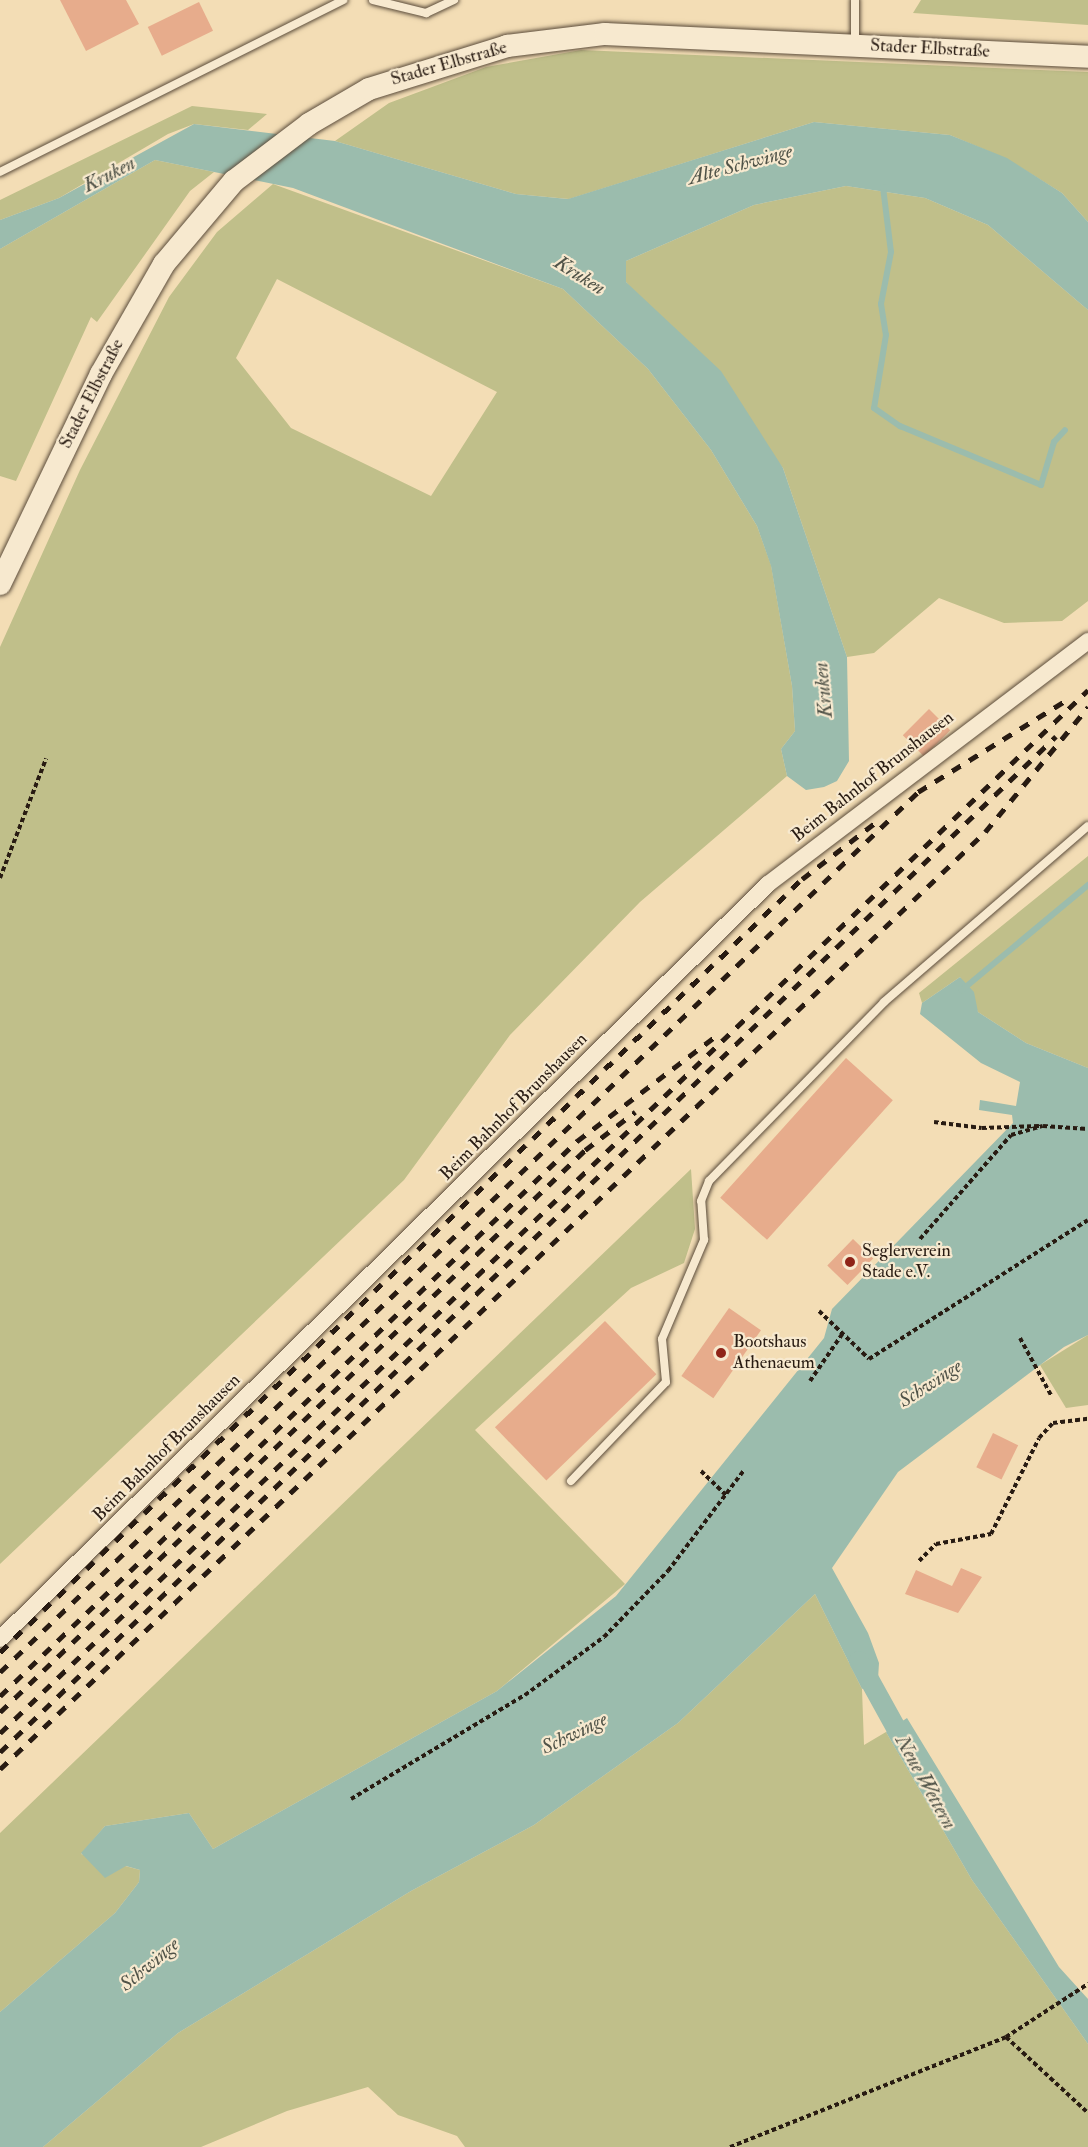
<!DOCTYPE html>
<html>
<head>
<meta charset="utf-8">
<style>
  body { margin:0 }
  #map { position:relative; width:1088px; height:2147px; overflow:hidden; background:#f3ddb5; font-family:"IM FELL Double Pica",serif }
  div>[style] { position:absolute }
  .green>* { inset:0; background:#c0bf8a }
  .water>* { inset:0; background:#9bbcad }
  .stream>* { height:6px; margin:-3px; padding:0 3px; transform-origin:3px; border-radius:3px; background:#9bbcad }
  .canal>* { height:20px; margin:-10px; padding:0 10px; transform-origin:10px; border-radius:10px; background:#9bbcad }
  .building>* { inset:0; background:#e7ac8c; transform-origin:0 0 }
  .path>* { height:4px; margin-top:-2px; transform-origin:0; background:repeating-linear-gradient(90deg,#281b12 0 4.5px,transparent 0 7.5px) }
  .roads { filter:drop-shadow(0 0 2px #5b4c3b) drop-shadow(0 0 2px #5b4c3b) }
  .lane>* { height:8px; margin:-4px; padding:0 4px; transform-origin:4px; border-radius:4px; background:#f7e9cf }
  .street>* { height:16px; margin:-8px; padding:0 8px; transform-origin:8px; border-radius:8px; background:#f7e9cf }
  .secondary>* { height:22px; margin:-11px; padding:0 11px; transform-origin:11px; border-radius:11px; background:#f7e9cf }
  .rail>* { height:4.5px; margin-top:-2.25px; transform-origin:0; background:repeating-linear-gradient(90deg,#281b12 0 10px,transparent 0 20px) }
  .dots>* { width:16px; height:16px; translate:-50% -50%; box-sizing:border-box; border:3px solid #f7e9cf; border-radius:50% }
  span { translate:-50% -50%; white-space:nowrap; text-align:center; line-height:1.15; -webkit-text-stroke:4.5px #f7e9cf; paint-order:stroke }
  .street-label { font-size:18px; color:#281b12 }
  .poi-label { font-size:18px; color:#281b12 }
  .left { translate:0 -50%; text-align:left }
  .water-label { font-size:20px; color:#505348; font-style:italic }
</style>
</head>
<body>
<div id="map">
  <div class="green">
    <i style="clip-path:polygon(921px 0,1088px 0,1088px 25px,913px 13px)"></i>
    <i style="clip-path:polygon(581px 50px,1088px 72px,1088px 222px,1062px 193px,1007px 159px,950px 135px,814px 122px,569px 199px,516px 194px,335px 141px,389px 103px,486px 67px)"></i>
    <i style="clip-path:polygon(192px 106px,267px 114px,248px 130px,194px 124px,168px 134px,59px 198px,0 220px,0 200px)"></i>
    <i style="clip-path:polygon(155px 160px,214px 172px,190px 191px,97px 322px,91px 317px,16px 481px,0 476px,0 249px)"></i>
    <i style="clip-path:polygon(evenodd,273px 184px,563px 289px,648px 369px,711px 450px,757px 526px,771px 565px,792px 686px,795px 731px,781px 749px,787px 776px,640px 902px,510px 1035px,404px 1180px,0 1564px,0 647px,80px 470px,169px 297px,217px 232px,273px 184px,277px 279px,497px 392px,431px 496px,291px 428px,236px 358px,277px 279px)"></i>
    <i style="clip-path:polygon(846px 186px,925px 198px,988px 225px,1088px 310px,1088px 601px,1062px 621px,1004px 623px,939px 598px,874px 653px,847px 657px,783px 468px,626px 282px,626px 261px,754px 205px)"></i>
    <i style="clip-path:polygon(1088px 856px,1088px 1068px,1026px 1043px,978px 1012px,960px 977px,922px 1003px,919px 993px)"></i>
    <i style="clip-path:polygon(691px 1169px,695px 1229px,684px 1263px,631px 1288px,475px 1430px,625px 1584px,497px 1691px,213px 1849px,189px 1813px,105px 1826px,81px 1854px,140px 1870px,139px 1882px,115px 1913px,0 2012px,0 1833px)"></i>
    <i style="clip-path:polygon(1088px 1335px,1088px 1405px,1066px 1408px,1040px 1365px)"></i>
    <i style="clip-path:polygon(815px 1594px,862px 1689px,864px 1745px,886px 1732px,972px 1880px,1088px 2044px,1088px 2147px,465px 2147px,457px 2136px,398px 2115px,368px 2087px,287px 2111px,201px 2147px,43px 2147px,178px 2033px,411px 1891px,534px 1825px,678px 1723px)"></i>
  </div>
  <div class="water">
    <i style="clip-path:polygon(814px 122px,950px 135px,1007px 158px,1062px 193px,1088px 222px,1088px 310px,988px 225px,925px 198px,846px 186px,754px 205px,626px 261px,626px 282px,721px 371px,783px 468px,847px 657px,849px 761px,837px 781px,824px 787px,806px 790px,787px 776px,781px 749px,795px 731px,792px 686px,771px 566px,757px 526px,711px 450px,648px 369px,563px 289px,293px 188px,155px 160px,0 249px,0 220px,59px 198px,194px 124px,335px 141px,516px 194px,568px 199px)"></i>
    <i style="clip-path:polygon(960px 977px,974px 992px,978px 1012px,1026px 1043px,1088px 1068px,1088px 1335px,1064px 1347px,898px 1472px,832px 1568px,868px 1633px,879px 1663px,878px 1679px,862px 1689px,815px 1594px,678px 1723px,534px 1825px,411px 1891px,178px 2033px,43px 2147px,0 2147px,0 2012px,115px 1913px,139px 1882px,140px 1870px,126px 1866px,105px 1878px,81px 1853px,105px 1826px,189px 1813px,213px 1849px,497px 1691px,616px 1596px,824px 1338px,832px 1309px,1013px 1123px,1012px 1115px,979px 1110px,980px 1100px,1016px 1106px,1020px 1082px,981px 1063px,920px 1014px,922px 1003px)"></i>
    <i style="clip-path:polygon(907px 1718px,1059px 1967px,1088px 1999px,1088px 2044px,972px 1880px,886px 1732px)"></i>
  </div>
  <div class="stream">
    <i style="left:883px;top:187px;width:65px;rotate:83deg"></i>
    <i style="left:891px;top:252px;width:53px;rotate:100.9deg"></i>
    <i style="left:881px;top:304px;width:31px;rotate:81deg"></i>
    <i style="left:886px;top:335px;width:74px;rotate:99.3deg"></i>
    <i style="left:874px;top:408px;width:32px;rotate:35deg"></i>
    <i style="left:900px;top:426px;width:153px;rotate:22.7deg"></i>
    <i style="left:1041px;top:485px;width:45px;rotate:-73.2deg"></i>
    <i style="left:1054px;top:442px;width:16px;rotate:-47deg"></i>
    <i style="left:962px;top:990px;width:164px;rotate:-39.8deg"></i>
  </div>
  <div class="canal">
    <i style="left:859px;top:1661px;width:99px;rotate:61.1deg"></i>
  </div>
  <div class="building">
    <i style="clip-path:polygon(60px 0,126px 0,139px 24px,86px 51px)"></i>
    <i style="left:199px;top:2px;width:32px;height:57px;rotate:64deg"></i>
    <i style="left:929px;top:709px;width:30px;height:37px;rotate:45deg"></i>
    <i style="left:846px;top:1058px;width:63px;height:188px;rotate:42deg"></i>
    <i style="left:853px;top:1239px;width:28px;height:37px;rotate:44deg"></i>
    <i style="left:729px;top:1308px;width:39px;height:83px;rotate:35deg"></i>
    <i style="left:605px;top:1321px;width:74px;height:153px;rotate:46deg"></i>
    <i style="left:993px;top:1433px;width:28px;height:38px;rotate:26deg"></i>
    <i style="clip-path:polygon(961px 1568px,982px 1577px,958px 1613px,905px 1594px,916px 1570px,952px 1586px)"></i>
  </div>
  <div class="path">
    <i style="left:0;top:878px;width:128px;rotate:-68.9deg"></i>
    <i style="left:934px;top:1122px;width:48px;rotate:7.1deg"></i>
    <i style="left:982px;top:1128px;width:57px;rotate:-2deg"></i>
    <i style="left:920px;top:1239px;width:138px;rotate:-48.8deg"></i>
    <i style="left:1011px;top:1135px;width:33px;rotate:-16deg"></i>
    <i style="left:1043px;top:1126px;width:45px;rotate:3.8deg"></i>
    <i style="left:819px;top:1311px;width:69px;rotate:43.8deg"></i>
    <i style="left:869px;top:1359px;width:259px;rotate:-32.4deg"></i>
    <i style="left:1020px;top:1338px;width:65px;rotate:61.5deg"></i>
    <i style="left:810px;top:1381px;width:58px;rotate:-55.5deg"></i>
    <i style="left:701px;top:1471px;width:35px;rotate:44deg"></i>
    <i style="left:919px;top:1561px;width:24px;rotate:-45deg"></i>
    <i style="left:936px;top:1544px;width:56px;rotate:-10.3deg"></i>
    <i style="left:991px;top:1534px;width:107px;rotate:-63.4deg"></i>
    <i style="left:1039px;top:1438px;width:21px;rotate:-47deg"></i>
    <i style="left:1053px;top:1423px;width:35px;rotate:-7deg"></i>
    <i style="left:351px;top:1799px;width:203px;rotate:-30.9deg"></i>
    <i style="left:525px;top:1695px;width:98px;rotate:-36.3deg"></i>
    <i style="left:604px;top:1637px;width:92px;rotate:-45.9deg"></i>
    <i style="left:668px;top:1571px;width:126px;rotate:-53deg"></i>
    <i style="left:1006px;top:2037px;width:112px;rotate:42.8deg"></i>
    <i style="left:730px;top:2147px;width:297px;rotate:-21.7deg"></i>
    <i style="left:1006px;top:2037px;width:98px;rotate:-32.9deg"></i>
  </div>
  <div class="roads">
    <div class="lane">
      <i style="left:373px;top:0;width:55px;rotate:13.8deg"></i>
      <i style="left:426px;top:13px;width:31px;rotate:-25deg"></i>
      <i style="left:855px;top:44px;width:44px;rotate:-90deg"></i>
      <i style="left:0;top:172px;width:384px;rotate:-26.6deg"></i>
      <i style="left:571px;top:1481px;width:137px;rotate:-46.2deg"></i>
      <i style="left:666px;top:1382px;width:43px;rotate:-95.3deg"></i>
      <i style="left:662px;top:1339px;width:108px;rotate:-67deg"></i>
      <i style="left:704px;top:1240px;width:39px;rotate:-94deg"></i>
      <i style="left:701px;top:1201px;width:22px;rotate:-68deg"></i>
      <i style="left:709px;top:1181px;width:250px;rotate:-45.6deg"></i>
      <i style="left:884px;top:1002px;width:269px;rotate:-40.8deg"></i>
    </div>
    <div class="street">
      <i style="left:0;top:1639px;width:1077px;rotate:-44.51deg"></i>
      <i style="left:768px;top:884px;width:402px;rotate:-37.2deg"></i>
    </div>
    <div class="secondary">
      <i style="left:0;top:584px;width:233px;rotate:-64.3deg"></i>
      <i style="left:101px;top:374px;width:127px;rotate:-60.2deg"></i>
      <i style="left:164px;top:264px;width:109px;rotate:-49.9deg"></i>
      <i style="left:234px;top:181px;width:94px;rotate:-37.2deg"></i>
      <i style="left:309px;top:124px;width:69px;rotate:-30.3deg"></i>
      <i style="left:369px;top:89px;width:145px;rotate:-17.3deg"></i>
      <i style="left:507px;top:46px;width:99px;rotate:-7deg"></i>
      <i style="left:605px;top:34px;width:484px;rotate:2.7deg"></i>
    </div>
  </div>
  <div class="rail">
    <i style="left:0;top:1652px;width:1114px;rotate:-43.95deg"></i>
    <i style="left:802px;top:879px;width:93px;rotate:-37.6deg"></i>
    <i style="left:0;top:1672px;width:1272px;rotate:-43.79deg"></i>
    <i style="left:918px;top:792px;width:173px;rotate:-31.8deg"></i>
    <i style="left:0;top:1696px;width:801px;rotate:-43.89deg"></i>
    <i style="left:577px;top:1141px;width:171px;rotate:-37.1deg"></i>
    <i style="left:0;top:1712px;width:811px;rotate:-43.85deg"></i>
    <i style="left:585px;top:1150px;width:63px;rotate:-37.2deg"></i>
    <i style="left:0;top:1733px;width:1507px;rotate:-43.79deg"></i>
    <i style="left:0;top:1752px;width:1465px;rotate:-43.89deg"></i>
    <i style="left:0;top:1769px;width:1359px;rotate:-43.57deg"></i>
    <i style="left:985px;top:832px;width:162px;rotate:-50.5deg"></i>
  </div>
  <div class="dots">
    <i style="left:850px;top:1262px;background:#8f2418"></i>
    <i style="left:721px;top:1353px;background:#8f2418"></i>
  </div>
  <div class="street-label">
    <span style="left:930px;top:49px;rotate:3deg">Stader Elbstraße</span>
    <span style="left:449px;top:64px;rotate:-16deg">Stader Elbstraße</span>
    <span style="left:92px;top:394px;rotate:-63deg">Stader Elbstraße</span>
    <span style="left:873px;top:777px;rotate:-38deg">Beim Bahnhof Brunshausen</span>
    <span style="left:514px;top:1107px;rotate:-45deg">Beim Bahnhof Brunshausen</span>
    <span style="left:167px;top:1448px;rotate:-45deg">Beim Bahnhof Brunshausen</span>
  </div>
  <div class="poi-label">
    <span class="left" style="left:862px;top:1262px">Seglerverein<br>Stade e.V.</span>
    <span class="left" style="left:733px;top:1353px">Bootshaus<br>Athenaeum</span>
  </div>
  <div class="water-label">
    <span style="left:740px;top:164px;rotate:-15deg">Alte Schwinge</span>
    <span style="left:109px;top:174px;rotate:-27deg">Kruken</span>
    <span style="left:580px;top:275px;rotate:32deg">Kruken</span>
    <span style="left:823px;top:690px;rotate:-95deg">Kruken</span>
    <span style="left:930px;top:1383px;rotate:-33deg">Schwinge</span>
    <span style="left:574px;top:1733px;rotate:-26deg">Schwinge</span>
    <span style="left:926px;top:1782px;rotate:61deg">Neue Wettern</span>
    <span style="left:149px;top:1964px;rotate:-40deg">Schwinge</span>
  </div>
</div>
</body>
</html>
